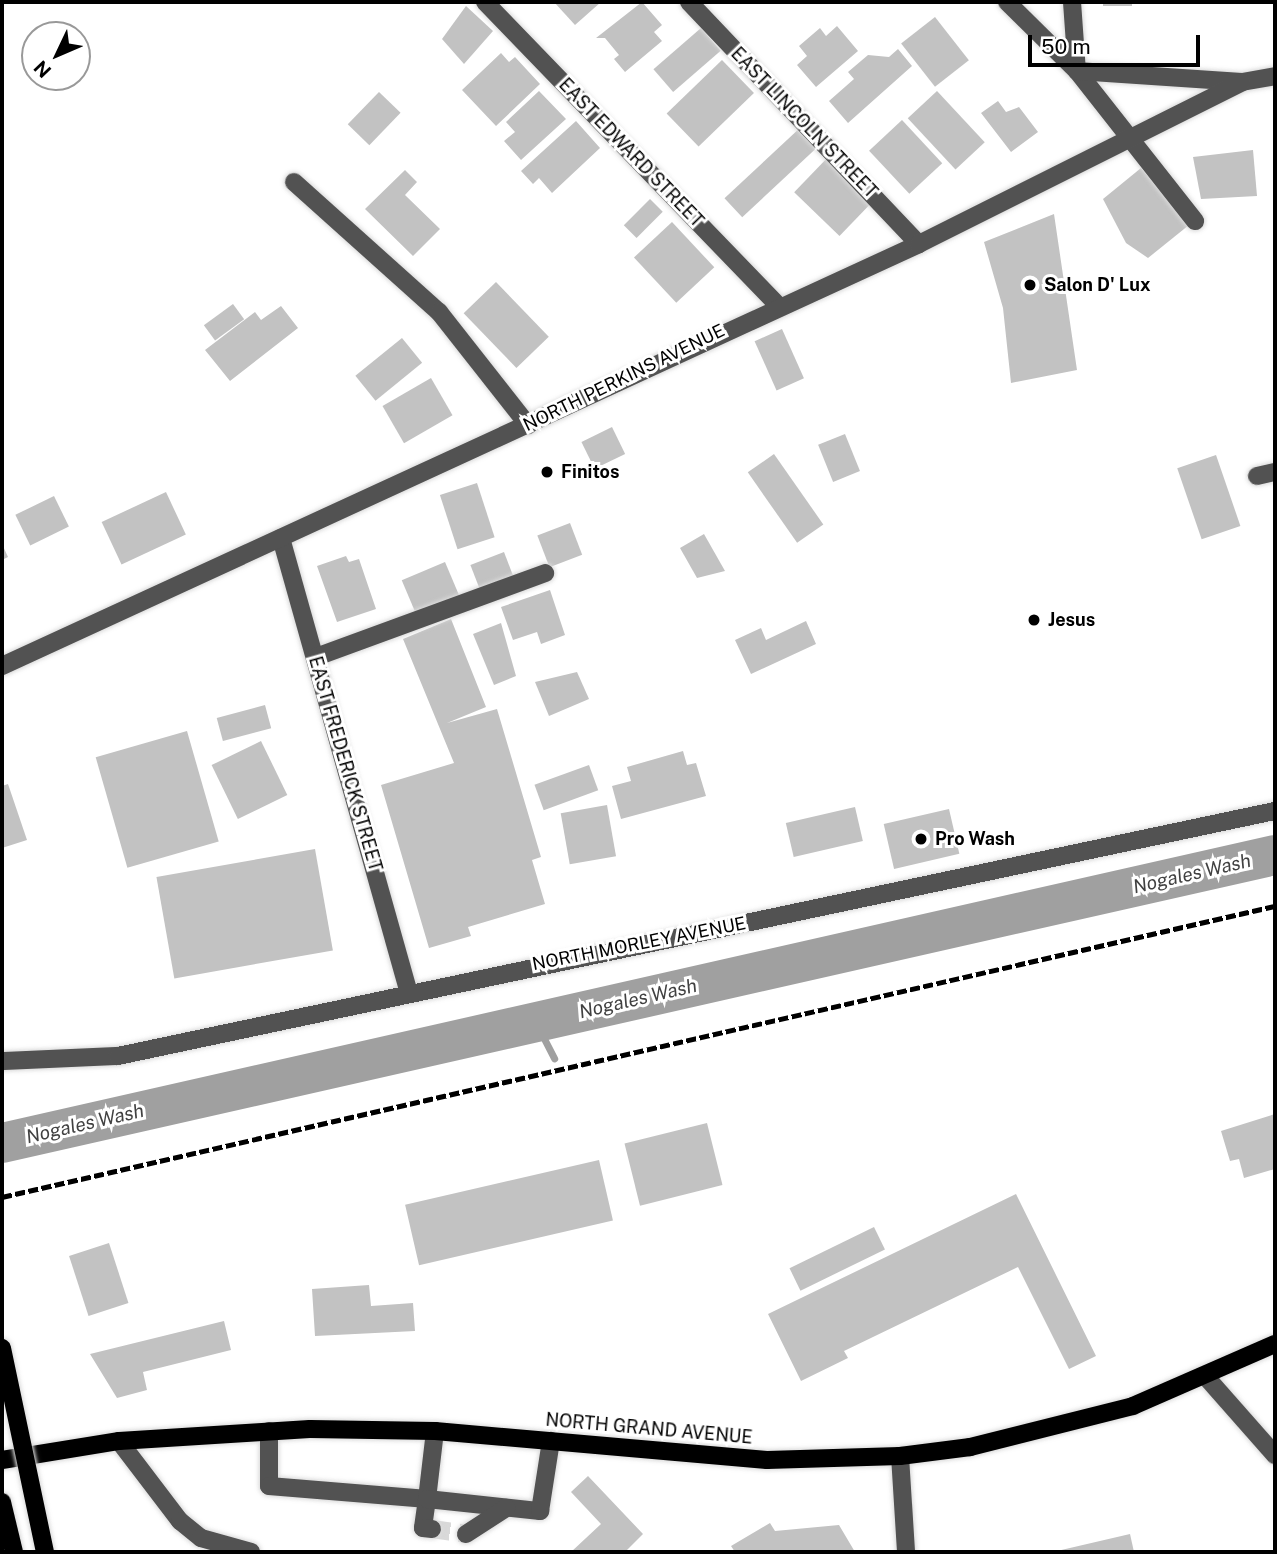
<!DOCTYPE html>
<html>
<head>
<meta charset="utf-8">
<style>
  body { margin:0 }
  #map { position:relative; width:1277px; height:1554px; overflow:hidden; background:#fff; font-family:"Public Sans",sans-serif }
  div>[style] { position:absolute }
  .stream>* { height:7px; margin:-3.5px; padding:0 3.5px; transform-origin:3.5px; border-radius:3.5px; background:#a0a0a0 }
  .river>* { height:40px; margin:-20px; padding:0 20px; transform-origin:20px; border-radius:20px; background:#a0a0a0 }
  .building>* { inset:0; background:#c2c2c2; transform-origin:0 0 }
  .minor-tunnel>* { height:18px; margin-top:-9px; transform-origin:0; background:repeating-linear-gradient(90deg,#d9d9d9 0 18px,transparent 0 27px) }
  .roads { filter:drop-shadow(0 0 2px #dbdbdb) drop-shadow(0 0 2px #dbdbdb) }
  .minor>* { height:18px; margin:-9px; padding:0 9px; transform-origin:9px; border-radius:9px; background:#525252 }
  .major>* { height:18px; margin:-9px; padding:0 9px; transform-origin:9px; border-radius:9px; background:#000 }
  .rail>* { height:5px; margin-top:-2.5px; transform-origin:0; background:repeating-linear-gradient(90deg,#000 0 10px,transparent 0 13.5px) }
  .bridges { filter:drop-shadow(0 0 2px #dbdbdb) drop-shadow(0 0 2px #dbdbdb) }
  .major-bridge>* { height:18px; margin:-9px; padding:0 9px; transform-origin:9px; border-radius:9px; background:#000 }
  .dots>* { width:19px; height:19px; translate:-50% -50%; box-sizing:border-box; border:4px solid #fff; border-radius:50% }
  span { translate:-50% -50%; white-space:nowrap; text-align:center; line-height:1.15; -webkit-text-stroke:6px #fff; paint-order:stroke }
  .street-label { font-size:18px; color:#000 }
  .poi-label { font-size:18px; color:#000; font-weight:700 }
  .left { translate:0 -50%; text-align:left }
  .water-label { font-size:19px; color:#414141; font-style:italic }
  .frame { position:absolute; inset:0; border:4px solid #000; pointer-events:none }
  .north { position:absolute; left:21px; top:21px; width:70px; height:70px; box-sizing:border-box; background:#fff; border:2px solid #999; border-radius:50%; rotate:226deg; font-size:19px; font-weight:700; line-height:28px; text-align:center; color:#000 }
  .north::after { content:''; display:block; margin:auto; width:24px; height:32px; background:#000; clip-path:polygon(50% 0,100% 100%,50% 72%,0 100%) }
  .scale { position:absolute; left:1028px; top:35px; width:172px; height:32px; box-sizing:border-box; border:4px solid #000; border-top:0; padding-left:9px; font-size:21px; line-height:24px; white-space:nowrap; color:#000; -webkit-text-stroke:5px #fff; paint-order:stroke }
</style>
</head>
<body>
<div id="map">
  <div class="stream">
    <i style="left:535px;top:1021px;width:42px;rotate:62.8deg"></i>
  </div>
  <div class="river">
    <i style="left:2px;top:1143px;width:1305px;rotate:-12.75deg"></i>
  </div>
  <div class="building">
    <i style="clip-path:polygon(554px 2px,601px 2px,575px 25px)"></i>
    <i style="clip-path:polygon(642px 2px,662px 25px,654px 32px,662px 41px,625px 72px,614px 59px,619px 55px,605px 38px,596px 38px)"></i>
    <i style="left:1103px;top:2px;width:29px;height:4px"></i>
    <i style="clip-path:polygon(466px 6px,493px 31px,464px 64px,442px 39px)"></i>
    <i style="left:935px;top:17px;width:55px;height:43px;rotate:52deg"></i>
    <i style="clip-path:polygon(837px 26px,858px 51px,816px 87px,797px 65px,807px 56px,799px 46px,820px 28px,826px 36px)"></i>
    <i style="left:701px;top:28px;width:30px;height:63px;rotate:49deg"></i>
    <i style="clip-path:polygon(898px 49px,912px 66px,848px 123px,829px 101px,854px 79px,848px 72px,868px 55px,889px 57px)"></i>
    <i style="clip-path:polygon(501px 53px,509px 62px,515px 57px,540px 84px,496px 126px,462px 90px)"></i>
    <i style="left:722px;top:60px;width:46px;height:77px;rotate:46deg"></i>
    <i style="clip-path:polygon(539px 91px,566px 119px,521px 160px,504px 141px,515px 132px,506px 122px)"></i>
    <i style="left:937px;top:91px;width:70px;height:40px;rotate:47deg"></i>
    <i style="left:379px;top:92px;width:30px;height:45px;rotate:44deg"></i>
    <i style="clip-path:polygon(998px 101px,1006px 112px,1019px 107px,1038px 132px,1011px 152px,981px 113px)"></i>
    <i style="left:902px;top:120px;width:59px;height:45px;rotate:47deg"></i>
    <i style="clip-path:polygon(576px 121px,600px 148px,552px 193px,539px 178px,533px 184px,521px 171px)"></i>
    <i style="left:802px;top:126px;width:26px;height:106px;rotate:47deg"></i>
    <i style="clip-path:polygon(1253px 150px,1257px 196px,1201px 199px,1193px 157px)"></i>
    <i style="left:831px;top:154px;width:63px;height:53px;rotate:44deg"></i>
    <i style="clip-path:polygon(1141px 168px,1189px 225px,1148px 258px,1126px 243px,1103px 199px)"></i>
    <i style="clip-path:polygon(405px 170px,417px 182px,405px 195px,440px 229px,413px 256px,365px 209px)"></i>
    <i style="left:650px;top:199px;width:18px;height:37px;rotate:45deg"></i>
    <i style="clip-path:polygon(1054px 214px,1077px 370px,1011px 383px,1003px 308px,984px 242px)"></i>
    <i style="left:672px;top:222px;width:62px;height:52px;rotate:47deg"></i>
    <i style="left:496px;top:282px;width:76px;height:45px;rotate:46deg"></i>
    <i style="left:233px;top:304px;width:19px;height:36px;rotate:54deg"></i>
    <i style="clip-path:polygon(281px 306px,298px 328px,230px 381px,205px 350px,255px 312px,261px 320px)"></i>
    <i style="left:782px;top:329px;width:54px;height:30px;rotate:66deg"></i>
    <i style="left:402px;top:338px;width:32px;height:60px;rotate:51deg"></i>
    <i style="left:431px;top:378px;width:43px;height:56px;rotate:60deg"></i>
    <i style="left:612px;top:427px;width:30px;height:34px;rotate:64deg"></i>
    <i style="left:845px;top:434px;width:40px;height:29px;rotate:68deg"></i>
    <i style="left:774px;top:454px;width:86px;height:32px;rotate:55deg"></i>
    <i style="left:1216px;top:455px;width:75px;height:41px;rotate:71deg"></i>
    <i style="left:477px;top:483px;width:57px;height:39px;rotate:72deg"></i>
    <i style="left:166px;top:492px;width:47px;height:71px;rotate:65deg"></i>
    <i style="left:54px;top:496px;width:34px;height:43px;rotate:64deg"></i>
    <i style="left:570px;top:523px;width:34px;height:35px;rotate:69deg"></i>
    <i style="clip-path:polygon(704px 534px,725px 571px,697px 578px,680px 548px)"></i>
    <i style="clip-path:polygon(2px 544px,8px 557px,2px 560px)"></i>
    <i style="left:504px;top:552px;width:31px;height:36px;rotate:69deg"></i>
    <i style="clip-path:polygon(346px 556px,349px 562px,359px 559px,376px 609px,337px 622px,317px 566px)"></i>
    <i style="left:445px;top:562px;width:39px;height:47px;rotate:67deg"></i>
    <i style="clip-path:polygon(550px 590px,565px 635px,541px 644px,537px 632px,513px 640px,501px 607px)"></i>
    <i style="clip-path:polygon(451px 619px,486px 707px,447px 723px,497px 709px,541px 857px,532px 860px,545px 904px,468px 927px,471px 936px,429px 948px,381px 785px,454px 763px,403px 639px)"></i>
    <i style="clip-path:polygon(806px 621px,816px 644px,751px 674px,735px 640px,761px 628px,766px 640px)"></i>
    <i style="clip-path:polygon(501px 623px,516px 676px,494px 685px,473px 634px)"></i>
    <i style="clip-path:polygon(577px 672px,589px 699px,549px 716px,535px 682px)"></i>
    <i style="left:265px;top:705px;width:24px;height:50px;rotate:75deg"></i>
    <i style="left:187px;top:731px;width:115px;height:95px;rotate:74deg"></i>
    <i style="left:261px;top:741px;width:60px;height:55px;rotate:64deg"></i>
    <i style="clip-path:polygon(683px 751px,687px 765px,696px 763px,706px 796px,621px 819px,612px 786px,631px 781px,627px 767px)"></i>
    <i style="left:589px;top:765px;width:27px;height:58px;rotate:70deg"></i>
    <i style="clip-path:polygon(8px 784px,27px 840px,2px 848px,2px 786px)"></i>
    <i style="left:607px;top:805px;width:52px;height:47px;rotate:80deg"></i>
    <i style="left:855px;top:807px;width:35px;height:71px;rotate:77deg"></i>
    <i style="left:949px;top:809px;width:46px;height:67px;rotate:77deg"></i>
    <i style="left:315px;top:849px;width:103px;height:161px;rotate:80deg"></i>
    <i style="clip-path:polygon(1275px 1114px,1275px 1169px,1244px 1178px,1239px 1159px,1230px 1161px,1221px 1131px)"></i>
    <i style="left:707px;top:1123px;width:64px;height:85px;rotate:76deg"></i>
    <i style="left:599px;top:1160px;width:62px;height:199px;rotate:77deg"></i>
    <i style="clip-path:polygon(1016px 1194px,1096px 1356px,1069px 1369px,1018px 1267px,844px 1351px,848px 1358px,801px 1381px,768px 1314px)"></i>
    <i style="left:874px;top:1227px;width:25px;height:94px;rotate:64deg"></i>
    <i style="left:109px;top:1243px;width:63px;height:42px;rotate:72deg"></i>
    <i style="clip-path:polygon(369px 1285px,371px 1306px,413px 1303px,415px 1331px,315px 1336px,312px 1289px)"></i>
    <i style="clip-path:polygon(224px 1321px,231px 1350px,143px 1372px,147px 1390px,117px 1398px,90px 1354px)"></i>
    <i style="clip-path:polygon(588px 1476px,643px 1534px,625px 1552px,571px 1552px,601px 1524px,571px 1492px)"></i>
    <i style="clip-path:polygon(770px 1523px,775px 1531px,839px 1525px,855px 1552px,735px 1552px,731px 1546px)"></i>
    <i style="clip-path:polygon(1130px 1534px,1134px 1552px,1057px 1552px,1057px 1551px)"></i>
  </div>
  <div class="minor-tunnel">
    <i style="left:432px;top:1529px;width:34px;rotate:8deg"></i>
  </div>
  <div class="roads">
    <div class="minor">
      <i style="left:485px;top:2px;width:420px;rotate:46deg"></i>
      <i style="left:689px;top:2px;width:334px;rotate:46.5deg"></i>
      <i style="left:1007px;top:2px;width:98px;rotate:44.6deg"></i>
      <i style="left:1077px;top:71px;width:191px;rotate:51.8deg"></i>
      <i style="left:1072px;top:2px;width:69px;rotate:85.9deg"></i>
      <i style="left:1077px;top:71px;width:165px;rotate:3.8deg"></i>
      <i style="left:1242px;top:82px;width:34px;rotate:-10deg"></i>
      <i style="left:294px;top:182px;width:195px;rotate:41.9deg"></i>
      <i style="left:439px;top:312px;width:144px;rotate:51.8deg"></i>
      <i style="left:1257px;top:476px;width:18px;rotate:-13deg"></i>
      <i style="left:281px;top:538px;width:470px;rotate:74.3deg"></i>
      <i style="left:316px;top:657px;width:244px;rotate:-20.1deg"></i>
      <i style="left:2px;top:666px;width:1009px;rotate:-24.71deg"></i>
      <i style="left:919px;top:244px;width:361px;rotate:-26.6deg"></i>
      <i style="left:2px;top:1061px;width:116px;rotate:-2.5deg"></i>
      <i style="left:118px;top:1056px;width:1183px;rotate:-11.96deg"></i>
      <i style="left:1207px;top:1378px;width:103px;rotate:48.6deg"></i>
      <i style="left:269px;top:1431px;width:55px;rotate:90deg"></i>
      <i style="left:269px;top:1486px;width:159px;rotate:4.7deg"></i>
      <i style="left:427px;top:1499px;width:29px;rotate:98deg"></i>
      <i style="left:423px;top:1528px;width:9px;rotate:6deg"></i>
      <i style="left:435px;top:1431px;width:68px;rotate:96.7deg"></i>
      <i style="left:427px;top:1499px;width:114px;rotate:6.1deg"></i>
      <i style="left:540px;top:1511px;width:71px;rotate:-81.1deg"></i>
      <i style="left:119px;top:1441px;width:101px;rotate:52.7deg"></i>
      <i style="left:180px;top:1521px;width:27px;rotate:39deg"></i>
      <i style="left:201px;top:1538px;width:52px;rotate:15.6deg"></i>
      <i style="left:900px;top:1456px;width:96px;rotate:86.4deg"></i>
      <i style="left:466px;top:1534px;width:48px;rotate:-33deg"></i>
    </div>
    <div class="major">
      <i style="left:2px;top:1460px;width:119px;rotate:-9.2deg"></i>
      <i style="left:119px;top:1441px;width:191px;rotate:-3.6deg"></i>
      <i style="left:310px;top:1429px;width:125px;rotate:0.9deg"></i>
      <i style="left:435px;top:1431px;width:333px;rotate:5deg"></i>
      <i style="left:767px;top:1460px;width:133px;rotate:-1.7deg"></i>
      <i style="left:900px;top:1456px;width:71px;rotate:-7.3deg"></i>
      <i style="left:970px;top:1447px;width:168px;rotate:-14.1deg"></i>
      <i style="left:1133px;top:1406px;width:155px;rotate:-23.6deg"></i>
      <i style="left:2px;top:1502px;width:51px;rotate:76.5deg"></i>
    </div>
  </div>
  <div class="rail">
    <i style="left:2px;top:1197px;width:1306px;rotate:-12.88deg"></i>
  </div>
  <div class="bridges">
    <div class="major-bridge">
      <i style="left:2px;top:1348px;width:208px;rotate:78.1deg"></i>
    </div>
  </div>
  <div class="dots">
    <i style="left:1030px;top:285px;background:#000"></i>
    <i style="left:547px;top:472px;background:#000"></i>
    <i style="left:1034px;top:620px;background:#000"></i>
    <i style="left:921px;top:839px;background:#000"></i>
  </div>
  <div class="street-label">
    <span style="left:804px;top:123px;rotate:46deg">EAST LINCOLN STREET</span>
    <span style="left:631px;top:153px;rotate:46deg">EAST EDWARD STREET</span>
    <span style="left:624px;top:378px;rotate:-26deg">NORTH PERKINS AVENUE</span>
    <span style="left:345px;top:764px;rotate:74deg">EAST FREDERICK STREET</span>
    <span style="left:639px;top:944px;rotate:-11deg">NORTH MORLEY AVENUE</span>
    <span style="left:649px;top:1429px;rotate:5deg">NORTH GRAND AVENUE</span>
  </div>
  <div class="poi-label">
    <span class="left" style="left:1044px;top:285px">Salon D' Lux</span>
    <span class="left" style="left:561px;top:472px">Finitos</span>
    <span class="left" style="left:1048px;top:620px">Jesus</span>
    <span class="left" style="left:935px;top:839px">Pro Wash</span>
  </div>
  <div class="water-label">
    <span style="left:1192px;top:874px;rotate:-13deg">Nogales Wash</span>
    <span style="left:638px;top:999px;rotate:-13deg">Nogales Wash</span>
    <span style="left:85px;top:1124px;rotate:-13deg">Nogales Wash</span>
  </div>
  <div class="frame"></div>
  <div class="north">N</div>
  <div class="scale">50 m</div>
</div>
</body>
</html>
